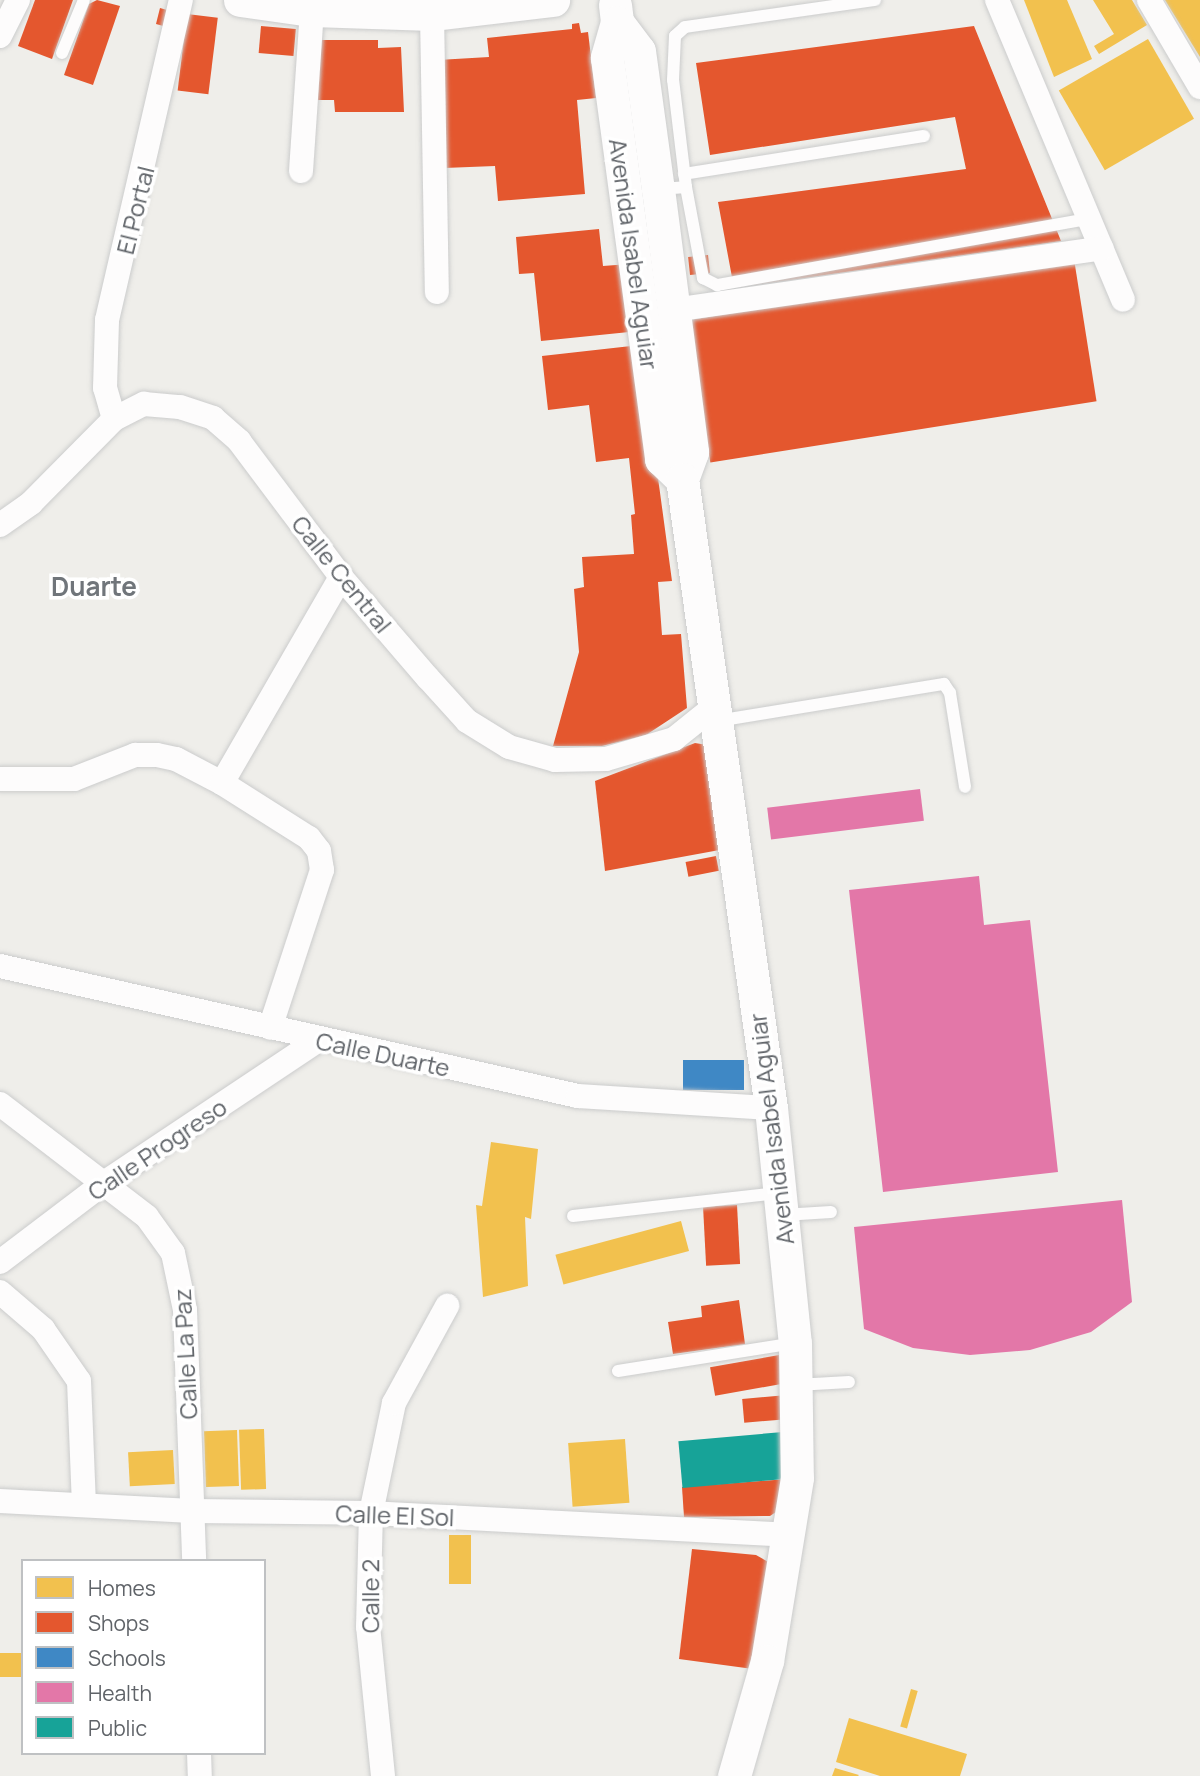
<!DOCTYPE html>
<html>
<head>
<meta charset="utf-8">
<style>
  body { margin:0 }
  #map { position:relative; width:1200px; height:1776px; overflow:hidden; background:#efeeea; font-family:Manrope,sans-serif }
  div>[style] { position:absolute }
  .homes>* { inset:0; background:#f2c14e; transform-origin:0 0 }
  .shops>* { inset:0; background:#e4572e; transform-origin:0 0 }
  .schools>* { inset:0; background:#3f88c5; transform-origin:0 0 }
  .health>* { inset:0; background:#e377a8; transform-origin:0 0 }
  .public>* { inset:0; background:#17a398; transform-origin:0 0 }
  .roads { filter:drop-shadow(0 0 2px #cbcccc) drop-shadow(0 0 2px #cbcccc) }
  .lane>* { height:12px; margin:-6px; padding:0 6px; transform-origin:6px; border-radius:6px; background:#fdfcfc }
  .street>* { height:24px; margin:-12px; padding:0 12px; transform-origin:12px; border-radius:12px; background:#fdfcfc }
  .secondary>* { height:33px; margin:-16.5px; padding:0 16.5px; transform-origin:16.5px; border-radius:16.5px; background:#fdfcfc }
  span { translate:-50% -50%; white-space:nowrap; text-align:center; line-height:1.15; -webkit-text-stroke:7px #fff; paint-order:stroke }
  .street-label { font-size:24px; color:#5f6368 }
  .neighbourhood-label { font-size:26px; color:#70757a; font-weight:700 }
  .legend { position:absolute; left:21px; top:1559px; width:245px; height:196px; box-sizing:border-box; background:#fff; border:2px solid #bfc1c3; margin:0; padding:9px 12px; list-style:none; font-size:21px; color:#5f6368 }
  .legend li { display:flex; align-items:center; gap:14px; height:35px }
  .legend b { width:35px; border:2px solid #bfc1c3 }
</style>
</head>
<body>
<div id="map">
  <div class="homes">
    <i style="clip-path:polygon(1024px 0,1067px 0,1092px 59px,1054px 77px)"></i>
    <i style="clip-path:polygon(1093px 0,1132px 0,1147px 25px,1099px 54px,1094px 46px,1114px 34px)"></i>
    <i style="clip-path:polygon(1165px 0,1200px 0,1200px 57px)"></i>
    <i style="left:1148px;top:39px;width:92px;height:103px;rotate:60deg"></i>
    <i style="clip-path:polygon(491px 1142px,538px 1149px,531px 1219px,525px 1217px,528px 1286px,483px 1297px,476px 1205px,482px 1206px)"></i>
    <i style="left:681px;top:1221px;width:31px;height:130px;rotate:75deg"></i>
    <i style="left:264px;top:1429px;width:60px;height:25px;rotate:88deg"></i>
    <i style="left:237px;top:1430px;width:56px;height:33px;rotate:88deg"></i>
    <i style="left:625px;top:1439px;width:64px;height:57px;rotate:86deg"></i>
    <i style="left:173px;top:1450px;width:34px;height:45px;rotate:87deg"></i>
    <i style="left:449px;top:1535px;width:22px;height:49px"></i>
    <i style="left:23px;top:1653px;width:24px;height:23px;rotate:90deg"></i>
    <i style="left:911px;top:1689px;width:7px;height:39px;rotate:16deg"></i>
    <i style="clip-path:polygon(849px 1718px,967px 1754px,960px 1776px,880px 1776px,836px 1762px)"></i>
    <i style="clip-path:polygon(835px 1768px,859px 1775px,858px 1776px,832px 1776px)"></i>
  </div>
  <div class="shops">
    <i style="clip-path:polygon(35px 0,73px 0,52px 59px,18px 46px)"></i>
    <i style="clip-path:polygon(97px 0,120px 6px,93px 85px,64px 75px,89px 4px)"></i>
    <i style="clip-path:polygon(160px 8px,174px 12px,174px 29px,156px 24px)"></i>
    <i style="left:187px;top:14px;width:31px;height:77px;rotate:7deg"></i>
    <i style="clip-path:polygon(579px 23px,581px 33px,588px 32px,596px 98px,577px 100px,585px 194px,498px 201px,495px 166px,444px 168px,438px 60px,489px 57px,487px 38px,572px 29px,572px 24px)"></i>
    <i style="left:261px;top:26px;width:35px;height:27px;rotate:5deg"></i>
    <i style="clip-path:polygon(974px 26px,1061px 241px,734px 288px,718px 202px,966px 169px,955px 117px,710px 155px,696px 63px)"></i>
    <i style="clip-path:polygon(318px 40px,378px 40px,378px 48px,401px 47px,404px 112px,335px 112px,334px 100px,317px 100px)"></i>
    <i style="clip-path:polygon(599px 229px,603px 266px,629px 264px,629px 332px,541px 341px,534px 273px,519px 274px,516px 237px)"></i>
    <i style="left:708px;top:255px;width:18px;height:20px;rotate:84deg"></i>
    <i style="left:1074px;top:259px;width:144px;height:391px;rotate:81deg"></i>
    <i style="clip-path:polygon(640px 345px,672px 581px,658px 582px,662px 635px,681px 634px,687px 708px,646px 735px,602px 746px,553px 746px,579px 652px,574px 589px,584px 587px,582px 557px,634px 554px,631px 515px,635px 514px,629px 458px,596px 462px,589px 405px,548px 410px,542px 356px)"></i>
    <i style="clip-path:polygon(695px 743px,707px 745px,725px 849px,605px 871px,595px 781px)"></i>
    <i style="left:716px;top:856px;width:15px;height:31px;rotate:79deg"></i>
    <i style="left:737px;top:1205px;width:59px;height:34px;rotate:87deg"></i>
    <i style="clip-path:polygon(739px 1300px,745px 1344px,673px 1354px,668px 1322px,702px 1317px,701px 1306px)"></i>
    <i style="left:779px;top:1355px;width:29px;height:70px;rotate:80deg"></i>
    <i style="left:787px;top:1395px;width:24px;height:45px;rotate:85deg"></i>
    <i style="clip-path:polygon(787px 1479px,776px 1512px,770px 1516px,684px 1517px,682px 1487px)"></i>
    <i style="clip-path:polygon(692px 1549px,756px 1555px,772px 1564px,753px 1669px,679px 1659px)"></i>
  </div>
  <div class="schools">
    <i style="left:744px;top:1060px;width:30px;height:61px;rotate:90deg"></i>
  </div>
  <div class="health">
    <i style="left:920px;top:789px;width:32px;height:154px;rotate:83deg"></i>
    <i style="clip-path:polygon(979px 876px,984px 925px,1030px 920px,1058px 1172px,883px 1192px,849px 890px)"></i>
    <i style="clip-path:polygon(1122px 1200px,1132px 1302px,1091px 1332px,1030px 1350px,970px 1355px,913px 1348px,864px 1329px,854px 1227px)"></i>
  </div>
  <div class="public">
    <i style="left:783px;top:1432px;width:47px;height:105px;rotate:85deg"></i>
  </div>
  <div class="roads">
    <div class="lane">
      <i style="left:62px;top:53px;width:57px;rotate:-67.5deg"></i>
      <i style="left:684px;top:174px;width:243px;rotate:-9deg"></i>
      <i style="left:686px;top:187px;width:93px;rotate:79.4deg"></i>
      <i style="left:703px;top:278px;width:16px;rotate:27deg"></i>
      <i style="left:717px;top:285px;width:378px;rotate:-10.1deg"></i>
      <i style="left:659px;top:189px;width:27px;rotate:-4deg"></i>
      <i style="left:686px;top:187px;width:108px;rotate:-96.9deg"></i>
      <i style="left:673px;top:80px;width:44px;rotate:-87.4deg"></i>
      <i style="left:675px;top:36px;width:13px;rotate:-42deg"></i>
      <i style="left:685px;top:27px;width:192px;rotate:-8.1deg"></i>
      <i style="left:717px;top:721px;width:230px;rotate:-9.3deg"></i>
      <i style="left:944px;top:684px;width:11px;rotate:56deg"></i>
      <i style="left:950px;top:693px;width:95px;rotate:80.9deg"></i>
      <i style="left:783px;top:1215px;width:48px;rotate:-3.6deg"></i>
      <i style="left:573px;top:1216px;width:206px;rotate:-6.4deg"></i>
      <i style="left:618px;top:1371px;width:178px;rotate:-9deg"></i>
      <i style="left:796px;top:1385px;width:53px;rotate:-3.2deg"></i>
    </div>
    <div class="street">
      <i style="left:997px;top:0;width:325px;rotate:67.2deg"></i>
      <i style="left:1149px;top:0;width:101px;rotate:59.6deg"></i>
      <i style="left:432px;top:14px;width:278px;rotate:89deg"></i>
      <i style="left:0;top:36px;width:40px;rotate:-63.4deg"></i>
      <i style="left:301px;top:171px;width:161px;rotate:-86.1deg"></i>
      <i style="left:674px;top:310px;width:432px;rotate:-8.2deg"></i>
      <i style="left:114px;top:419px;width:32px;rotate:-106deg"></i>
      <i style="left:105px;top:388px;width:68px;rotate:-88.3deg"></i>
      <i style="left:107px;top:320px;width:328px;rotate:-77deg"></i>
      <i style="left:0;top:525px;width:38px;rotate:-35deg"></i>
      <i style="left:31px;top:503px;width:118px;rotate:-45.3deg"></i>
      <i style="left:114px;top:419px;width:34px;rotate:-27deg"></i>
      <i style="left:144px;top:404px;width:36px;rotate:5deg"></i>
      <i style="left:180px;top:407px;width:35px;rotate:18deg"></i>
      <i style="left:213px;top:418px;width:35px;rotate:41deg"></i>
      <i style="left:239px;top:441px;width:170px;rotate:53.1deg"></i>
      <i style="left:341px;top:577px;width:133px;rotate:49.3deg"></i>
      <i style="left:428px;top:678px;width:58px;rotate:47.8deg"></i>
      <i style="left:467px;top:721px;width:49px;rotate:31.8deg"></i>
      <i style="left:509px;top:747px;width:48px;rotate:15.8deg"></i>
      <i style="left:555px;top:760px;width:51px;rotate:-1.1deg"></i>
      <i style="left:606px;top:759px;width:71px;rotate:-16.4deg"></i>
      <i style="left:674px;top:739px;width:51px;rotate:-38.7deg"></i>
      <i style="left:0;top:779px;width:74px"></i>
      <i style="left:74px;top:779px;width:66px;rotate:-21.5deg"></i>
      <i style="left:135px;top:755px;width:22px"></i>
      <i style="left:157px;top:755px;width:19px;rotate:12deg"></i>
      <i style="left:176px;top:759px;width:52px;rotate:27.6deg"></i>
      <i style="left:222px;top:783px;width:103px;rotate:32.3deg"></i>
      <i style="left:309px;top:838px;width:16px;rotate:52deg"></i>
      <i style="left:319px;top:851px;width:19px;rotate:81deg"></i>
      <i style="left:322px;top:870px;width:166px;rotate:108.2deg"></i>
      <i style="left:222px;top:783px;width:238px;rotate:-60deg"></i>
      <i style="left:0;top:966px;width:592px;rotate:12.68deg"></i>
      <i style="left:578px;top:1096px;width:193px;rotate:3.6deg"></i>
      <i style="left:0;top:1104px;width:185px;rotate:37.5deg"></i>
      <i style="left:147px;top:1217px;width:44px;rotate:54.2deg"></i>
      <i style="left:173px;top:1253px;width:58px;rotate:78.1deg"></i>
      <i style="left:185px;top:1310px;width:251px;rotate:87.9deg"></i>
      <i style="left:0;top:1262px;width:131px;rotate:-37.2deg"></i>
      <i style="left:104px;top:1183px;width:256px;rotate:-33.7deg"></i>
      <i style="left:0;top:1292px;width:57px;rotate:40.7deg"></i>
      <i style="left:43px;top:1329px;width:63px;rotate:55.3deg"></i>
      <i style="left:79px;top:1381px;width:124px;rotate:87.7deg"></i>
      <i style="left:0;top:1501px;width:192px;rotate:3deg"></i>
      <i style="left:192px;top:1511px;width:179px;rotate:0.6deg"></i>
      <i style="left:371px;top:1513px;width:419px;rotate:3deg"></i>
      <i style="left:199px;top:1753px;width:23px;rotate:88deg"></i>
      <i style="left:383px;top:1776px;width:150px;rotate:-95.7deg"></i>
      <i style="left:368px;top:1627px;width:114px;rotate:-88.5deg"></i>
      <i style="left:371px;top:1513px;width:112px;rotate:-78.2deg"></i>
      <i style="left:394px;top:1403px;width:111px;rotate:-61.3deg"></i>
    </div>
    <div class="secondary">
      <i style="left:240px;top:0;width:73px;rotate:7.9deg"></i>
      <i style="left:312px;top:10px;width:120px;rotate:1.9deg"></i>
      <i style="left:432px;top:14px;width:122px;rotate:-6.6deg"></i>
      <i style="left:615px;top:5px;width:17px;rotate:83deg"></i>
      <i style="left:617px;top:22px;width:37px;rotate:106deg"></i>
      <i style="left:607px;top:58px;width:405px;rotate:82.3deg"></i>
      <i style="left:661px;top:459px;width:29px;rotate:44deg"></i>
      <i style="left:617px;top:22px;width:36px;rotate:53deg"></i>
      <i style="left:639px;top:51px;width:139px;rotate:82.2deg"></i>
      <i style="left:658px;top:189px;width:265px;rotate:82.6deg"></i>
      <i style="left:692px;top:452px;width:29px;rotate:110deg"></i>
      <i style="left:682px;top:479px;width:635px;rotate:81.95deg"></i>
      <i style="left:771px;top:1108px;width:236px;rotate:84.2deg"></i>
      <i style="left:795px;top:1343px;width:135px;rotate:89.2deg"></i>
      <i style="left:797px;top:1478px;width:185px;rotate:99.3deg"></i>
      <i style="left:767px;top:1661px;width:120px;rotate:106deg"></i>
    </div>
  </div>
  <div class="street-label">
    <span style="left:135px;top:210px;rotate:-76deg">El Portal</span>
    <span style="left:634px;top:254px;rotate:82deg">Avenida Isabel Aguiar</span>
    <span style="left:342px;top:574px;rotate:51deg">Calle Central</span>
    <span style="left:383px;top:1054px;rotate:12deg">Calle Duarte</span>
    <span style="left:771px;top:1129px;rotate:-97deg">Avenida Isabel Aguiar</span>
    <span style="left:157px;top:1149px;rotate:-34deg">Calle Progreso</span>
    <span style="left:185px;top:1354px;rotate:-93deg">Calle La Paz</span>
    <span style="left:395px;top:1515px;rotate:2deg">Calle El Sol</span>
    <span style="left:370px;top:1596px;rotate:-90deg">Calle 2</span>
  </div>
  <div class="neighbourhood-label">
    <span style="left:94px;top:587px">Duarte</span>
  </div>
  <ul class="legend">
  <li><b style="height:19px;background:#f2c14e"></b>Homes</li>
  <li><b style="height:19px;background:#e4572e"></b>Shops</li>
  <li><b style="height:19px;background:#3f88c5"></b>Schools</li>
  <li><b style="height:19px;background:#e377a8"></b>Health</li>
  <li><b style="height:19px;background:#17a398"></b>Public</li>
  </ul>
</div>
</body>
</html>
